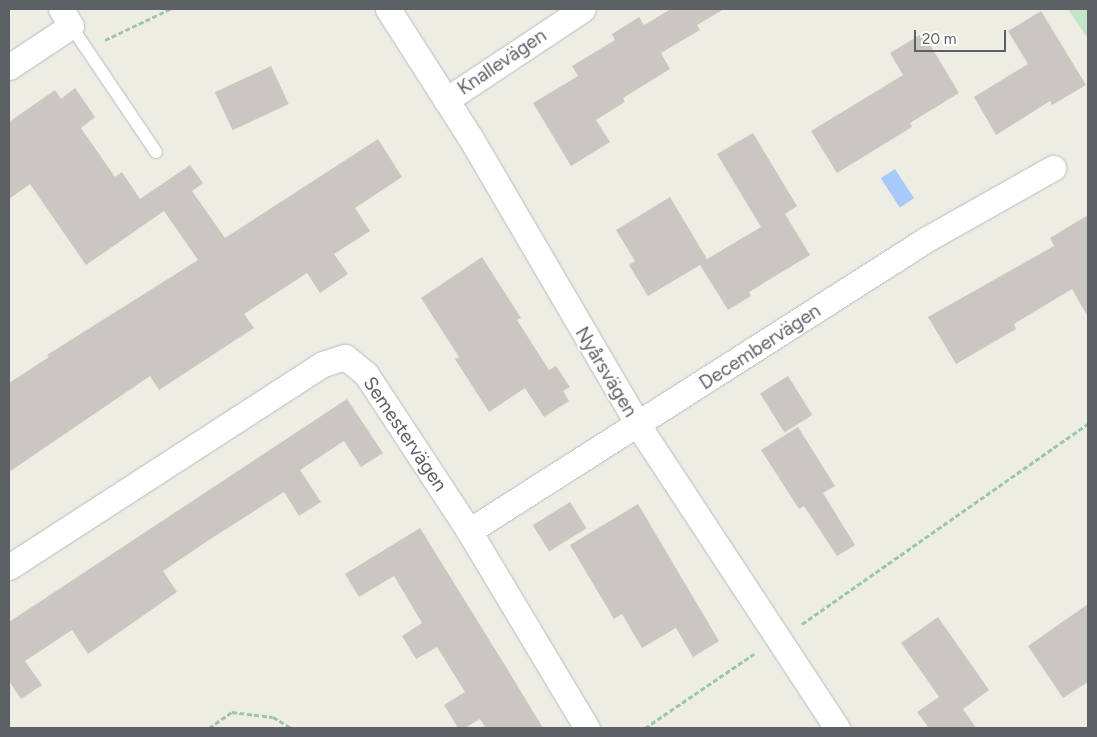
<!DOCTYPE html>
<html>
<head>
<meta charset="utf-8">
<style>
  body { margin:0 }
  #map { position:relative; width:1097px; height:737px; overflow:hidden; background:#eeede4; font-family:Figtree,sans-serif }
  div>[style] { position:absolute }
  .green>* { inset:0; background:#c2e4c7 }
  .water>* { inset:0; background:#a8cafa; transform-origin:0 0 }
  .building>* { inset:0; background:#cac7c2; transform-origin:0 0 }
  .path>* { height:3px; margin-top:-1.5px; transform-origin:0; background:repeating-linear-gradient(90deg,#9cc4ae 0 5px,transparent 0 7.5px) }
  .roads { filter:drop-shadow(0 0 1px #b9bbc0) drop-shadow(0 0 1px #b9bbc0) }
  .service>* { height:12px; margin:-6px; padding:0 6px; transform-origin:6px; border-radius:6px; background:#fff }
  .minor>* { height:25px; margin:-12.5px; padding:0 12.5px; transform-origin:12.5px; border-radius:12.5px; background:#fff }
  span { translate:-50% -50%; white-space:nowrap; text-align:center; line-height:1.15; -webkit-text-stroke:4px #fff; paint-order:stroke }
  .street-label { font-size:19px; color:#5c5f64 }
  .frame { position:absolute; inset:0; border:10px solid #5c5f64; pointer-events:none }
  .scale { position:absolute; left:914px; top:30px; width:92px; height:22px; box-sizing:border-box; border:2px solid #5c5f64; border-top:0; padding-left:6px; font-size:15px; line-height:18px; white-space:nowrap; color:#5c5f64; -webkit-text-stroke:4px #fff; paint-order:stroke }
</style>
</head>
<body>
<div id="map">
  <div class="green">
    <i style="clip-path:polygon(1068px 9px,1088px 9px,1088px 39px)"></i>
  </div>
  <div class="water">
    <i style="left:895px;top:169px;width:35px;height:17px;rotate:57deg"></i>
  </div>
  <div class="building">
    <i style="clip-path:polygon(671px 9px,724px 9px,697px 25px,700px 30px,661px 53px,670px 69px,623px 98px,625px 102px,596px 120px,610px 142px,571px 166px,533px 103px,578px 76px,572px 66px,615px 40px,612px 34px,639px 17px,644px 25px)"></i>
    <i style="clip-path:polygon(1041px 11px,1086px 85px,1052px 105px,1050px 101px,996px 135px,974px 97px,1028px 64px,1008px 31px)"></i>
    <i style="clip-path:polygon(923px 33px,959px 93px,910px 123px,912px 127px,837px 173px,811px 131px,903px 75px,890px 53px)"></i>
    <i style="left:271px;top:66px;width:42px;height:62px;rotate:65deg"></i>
    <i style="clip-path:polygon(75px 88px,95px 117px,81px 128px,115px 177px,122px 172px,140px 199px,190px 165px,203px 183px,192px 191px,225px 238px,378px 139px,402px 177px,355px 208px,370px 231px,334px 254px,348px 274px,320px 293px,307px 273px,244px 314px,254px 328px,159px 390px,150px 376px,9px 472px,9px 383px,49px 357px,47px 355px,198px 260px,164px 211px,86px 265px,30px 184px,9px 199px,9px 122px,55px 90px,61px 99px)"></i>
    <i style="clip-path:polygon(753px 133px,797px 206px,785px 214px,810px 255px,749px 292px,751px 296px,728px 310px,700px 265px,648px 296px,629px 265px,635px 261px,616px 230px,670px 197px,707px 259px,761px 227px,717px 154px)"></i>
    <i style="clip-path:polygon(1088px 215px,1088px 317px,1072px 289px,1014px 324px,1016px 329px,956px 364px,928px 317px,1054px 246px,1050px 238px)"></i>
    <i style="clip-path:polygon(482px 257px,521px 318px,517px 320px,549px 370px,556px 366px,570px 387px,563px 391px,569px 401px,544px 417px,525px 388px,489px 412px,455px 359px,459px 357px,421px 298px)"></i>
    <i style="left:788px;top:376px;width:46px;height:33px;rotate:58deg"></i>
    <i style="clip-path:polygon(347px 399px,383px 453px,361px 467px,344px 441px,300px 470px,321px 502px,299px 516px,284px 492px,212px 538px,163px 571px,177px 592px,88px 654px,72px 630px,25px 661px,42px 685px,21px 699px,9px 681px,9px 622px)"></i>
    <i style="clip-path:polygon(798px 427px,835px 486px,823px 493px,855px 545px,837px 556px,804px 506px,799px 509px,761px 450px)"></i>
    <i style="left:570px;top:502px;width:31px;height:44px;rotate:58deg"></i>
    <i style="clip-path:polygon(638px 504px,719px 641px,693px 657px,676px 628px,642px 648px,622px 614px,614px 619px,570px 545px)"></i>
    <i style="clip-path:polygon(420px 528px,506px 667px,543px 728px,486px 728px,480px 719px,465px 728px,458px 728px,444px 705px,465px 692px,437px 647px,416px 659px,402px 636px,422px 623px,394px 576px,359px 597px,345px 574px)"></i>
    <i style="clip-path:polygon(1088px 604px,1088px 682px,1063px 698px,1028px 646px)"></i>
    <i style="clip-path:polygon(938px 617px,989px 690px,963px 709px,976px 728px,929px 728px,917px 712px,939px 697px,901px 643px)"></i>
  </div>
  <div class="path">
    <i style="left:105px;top:40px;width:72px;rotate:-25.5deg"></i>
    <i style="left:802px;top:624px;width:349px;rotate:-35deg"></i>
    <i style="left:209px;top:728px;width:28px;rotate:-35deg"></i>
    <i style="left:232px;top:712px;width:41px;rotate:7deg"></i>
    <i style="left:273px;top:717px;width:21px;rotate:31deg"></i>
    <i style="left:645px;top:728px;width:132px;rotate:-34.2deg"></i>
  </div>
  <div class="roads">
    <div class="service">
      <i style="left:71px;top:26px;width:152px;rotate:56deg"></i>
    </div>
    <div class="minor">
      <i style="left:388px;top:9px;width:152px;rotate:57.4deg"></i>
      <i style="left:470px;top:137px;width:333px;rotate:59.7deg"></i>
      <i style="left:638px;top:425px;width:363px;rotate:56.7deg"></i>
      <i style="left:9px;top:67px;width:74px;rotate:-33.5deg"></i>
      <i style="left:71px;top:26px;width:20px;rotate:-120deg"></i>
      <i style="left:446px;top:100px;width:164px;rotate:-33.6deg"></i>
      <i style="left:469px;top:531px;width:543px;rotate:-32.52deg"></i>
      <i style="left:927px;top:239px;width:145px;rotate:-29.4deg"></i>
      <i style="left:9px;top:567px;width:374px;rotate:-32.9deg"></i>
      <i style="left:323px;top:364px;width:23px;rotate:-18deg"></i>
      <i style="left:345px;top:357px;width:27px;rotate:39deg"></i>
      <i style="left:366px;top:374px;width:188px;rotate:56.7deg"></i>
      <i style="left:469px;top:531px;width:230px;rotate:59.1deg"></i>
    </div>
  </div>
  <div class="street-label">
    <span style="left:502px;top:62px;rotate:-34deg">Knallevägen</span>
    <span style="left:760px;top:347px;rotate:-33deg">Decembervägen</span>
    <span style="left:606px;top:372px;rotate:59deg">Nyårsvägen</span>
    <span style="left:405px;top:434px;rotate:56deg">Semestervägen</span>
  </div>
  <div class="frame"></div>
  <div class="scale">20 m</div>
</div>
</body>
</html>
